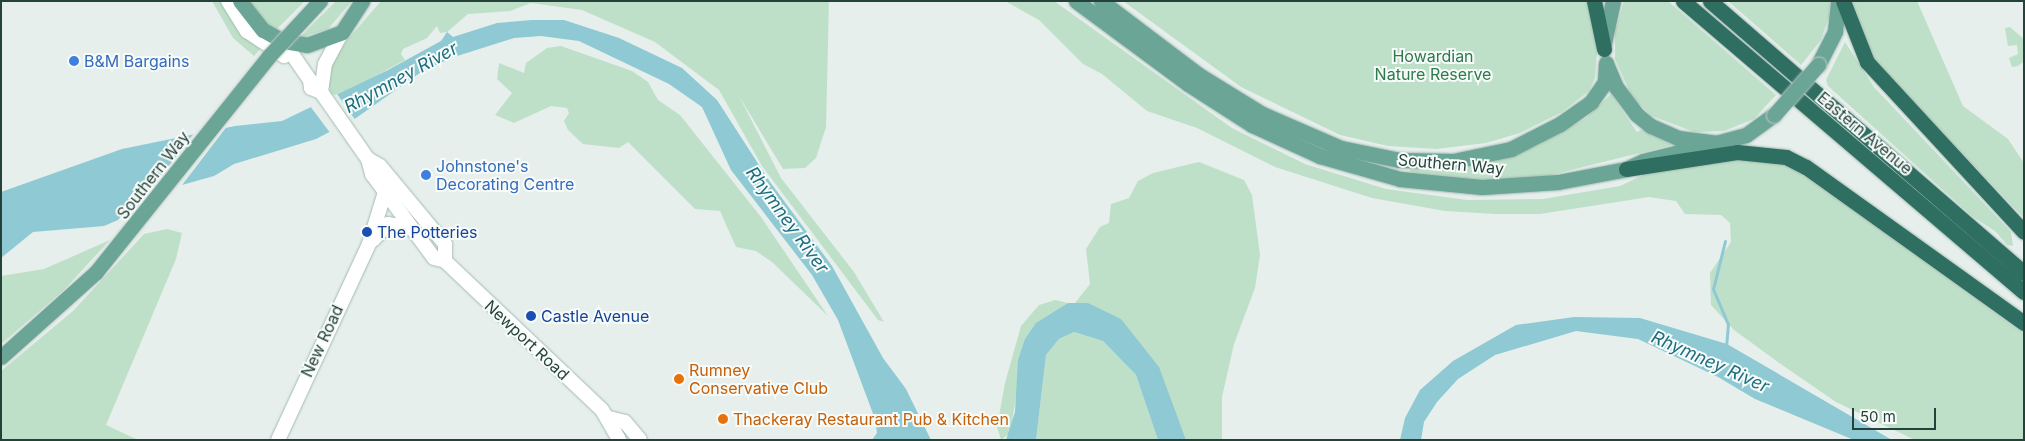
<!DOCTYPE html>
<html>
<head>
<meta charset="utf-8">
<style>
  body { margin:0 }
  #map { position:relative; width:2025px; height:441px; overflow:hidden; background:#e6efeb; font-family:Inter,sans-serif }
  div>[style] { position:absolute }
  .green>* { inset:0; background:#bfe0c8 }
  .water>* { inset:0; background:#8ec9d4 }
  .pier>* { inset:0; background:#e6efeb }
  .stream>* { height:3px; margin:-1.5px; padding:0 1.5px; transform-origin:1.5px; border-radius:1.5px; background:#8ec9d4 }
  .roads { filter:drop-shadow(0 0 1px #a4bbb3) drop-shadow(0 0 1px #a4bbb3) }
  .secondary>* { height:14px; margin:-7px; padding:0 7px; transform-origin:7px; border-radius:7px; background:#fff }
  .primary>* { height:15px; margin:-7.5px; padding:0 7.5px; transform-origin:7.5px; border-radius:7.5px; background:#6aa596 }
  .highway>* { height:15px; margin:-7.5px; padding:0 7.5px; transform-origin:7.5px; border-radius:7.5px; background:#2f6f62 }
  .bridges { filter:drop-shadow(0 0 1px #c2cac8) drop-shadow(0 0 1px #c2cac8) }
  .primary-bridge>* { height:15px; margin:-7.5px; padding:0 7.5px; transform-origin:7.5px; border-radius:7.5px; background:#6aa596 }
  .dots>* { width:14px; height:14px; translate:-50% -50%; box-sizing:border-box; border:2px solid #f7fbf9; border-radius:50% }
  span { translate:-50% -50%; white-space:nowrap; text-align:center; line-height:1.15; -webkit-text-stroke:4px #f7fbf9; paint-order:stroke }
  .park-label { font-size:16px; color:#2d7a4b }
  .shop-label { font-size:16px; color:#366cbe }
  .left { translate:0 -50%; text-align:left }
  .street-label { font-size:16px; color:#24423a }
  .transit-label { font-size:16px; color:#164399 }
  .food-label { font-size:16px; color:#c56008 }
  .water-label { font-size:18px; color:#1c6f80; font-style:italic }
  .frame { position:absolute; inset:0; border:2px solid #24423a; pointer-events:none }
  .scale { position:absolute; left:1852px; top:408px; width:84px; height:22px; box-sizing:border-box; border:2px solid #24423a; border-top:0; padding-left:6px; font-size:15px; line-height:18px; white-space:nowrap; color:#24423a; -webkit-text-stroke:4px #f7fbf9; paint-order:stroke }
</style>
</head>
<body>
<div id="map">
  <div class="green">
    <i style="clip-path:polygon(212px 1px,224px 1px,263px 46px,254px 56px,233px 38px)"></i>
    <i style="clip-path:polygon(249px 1px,305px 1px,276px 30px,264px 24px)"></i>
    <i style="clip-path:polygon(336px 1px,352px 1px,328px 29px,299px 38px)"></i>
    <i style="clip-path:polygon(381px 1px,829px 1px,826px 127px,816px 158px,805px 168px,783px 169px,739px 96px,781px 178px,854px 272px,884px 322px,878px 320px,762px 166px,719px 90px,655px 42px,582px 10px,531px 3px,510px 11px,468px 14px,447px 32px,440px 33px,437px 26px,427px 38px,403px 49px,401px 54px,405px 60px,338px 96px,331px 94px,327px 78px,337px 52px)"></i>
    <i style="clip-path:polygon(1005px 1px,1054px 1px,1232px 128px,1305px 164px,1386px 189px,1467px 200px,1543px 199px,1620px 186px,1647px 173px,1732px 157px,1785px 161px,2024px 334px,2024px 440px,1915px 440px,1836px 402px,1782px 365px,1734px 330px,1711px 305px,1710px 273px,1731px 242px,1730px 223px,1721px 215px,1685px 214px,1676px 201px,1649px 197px,1540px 214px,1495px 214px,1445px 211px,1372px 198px,1275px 167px,1197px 128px,1147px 111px,1102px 74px,1083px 64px,1039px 20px)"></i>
    <i style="clip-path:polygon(1123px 1px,1587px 1px,1597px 54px,1595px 78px,1589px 91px,1562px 112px,1520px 133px,1486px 143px,1436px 149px,1388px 146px,1340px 135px,1241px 87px)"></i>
    <i style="clip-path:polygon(1624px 1px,1668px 1px,1776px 95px,1754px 119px,1724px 131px,1694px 132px,1652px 116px,1632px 97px,1615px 59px,1615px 32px)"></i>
    <i style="clip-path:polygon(1728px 1px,1830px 1px,1829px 17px,1821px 40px,1801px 65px)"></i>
    <i style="clip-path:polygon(1852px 1px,1917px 1px,1963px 106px,2008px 139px,2024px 163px,2024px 218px,1876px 63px)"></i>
    <i style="clip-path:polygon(2010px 27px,2024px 39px,2023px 62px,2018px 66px,2012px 67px,2009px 58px,2018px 54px,2017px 45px,2008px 46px,2005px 28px)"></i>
    <i style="clip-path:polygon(1845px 42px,1874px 87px,2011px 232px,2013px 246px,2007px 245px,1996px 232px,1972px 216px,1828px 86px,1826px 80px)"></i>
    <i style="clip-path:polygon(561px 46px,632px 71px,648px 82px,658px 100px,680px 115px,761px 217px,828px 316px,772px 262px,756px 251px,736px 247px,720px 211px,695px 209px,628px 142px,619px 148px,583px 144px,568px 130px,564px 121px,569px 113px,567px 108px,551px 106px,514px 123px,495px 115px,512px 93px,497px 79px,499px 63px,524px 73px,526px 63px,547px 48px)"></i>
    <i style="clip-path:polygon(1611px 94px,1637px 132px,1643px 129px,1672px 145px,1547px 176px,1484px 180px,1409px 172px,1412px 168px,1482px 164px,1535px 147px,1586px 118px)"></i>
    <i style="clip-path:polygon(1199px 162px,1244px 180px,1252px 195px,1260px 255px,1255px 288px,1234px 344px,1222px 397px,1222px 440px,1186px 440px,1176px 415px,1088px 303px,1075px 303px,1090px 284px,1086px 249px,1100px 227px,1109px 223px,1111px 204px,1129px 198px,1138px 181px,1153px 173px)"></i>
    <i style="clip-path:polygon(167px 229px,182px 233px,176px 259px,106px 425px,138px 440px,1px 440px,1px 371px,73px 311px,144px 234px)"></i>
    <i style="clip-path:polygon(110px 240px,63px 291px,1px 344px,1px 276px,44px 269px)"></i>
    <i style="clip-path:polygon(1055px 300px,1068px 303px,1057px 310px,1017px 392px,1010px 433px,1001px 440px,997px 427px,1005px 383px,1021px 326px,1039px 305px)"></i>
    <i style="clip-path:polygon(1074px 332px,1103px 341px,1136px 375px,1158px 440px,1036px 440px,1046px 355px,1059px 339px)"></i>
  </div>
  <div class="water">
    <i style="clip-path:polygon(532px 20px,564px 20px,619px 38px,682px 68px,717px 100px,770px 182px,832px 266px,883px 358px,906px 389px,931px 440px,872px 440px,877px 433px,875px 419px,838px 320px,812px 275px,731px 170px,702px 107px,669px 84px,579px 41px,541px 36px,514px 38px,454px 57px,424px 70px,356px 118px,316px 139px,234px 164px,214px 176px,139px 197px,118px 220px,104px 226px,33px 232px,1px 258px,1px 192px,122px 149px,235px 126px,282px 121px,388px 70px,441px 41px,447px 32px,453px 37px,497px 23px)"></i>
    <i style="clip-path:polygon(1068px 303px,1088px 303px,1121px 319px,1159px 367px,1186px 440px,1158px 440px,1136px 375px,1103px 341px,1074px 332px,1059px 339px,1046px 355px,1036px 440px,1006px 440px,1015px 412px,1018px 360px,1025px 339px,1036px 323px)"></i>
    <i style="clip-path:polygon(1574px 317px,1640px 318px,1727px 344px,1892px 440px,1854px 440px,1755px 399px,1718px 377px,1638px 339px,1576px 331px,1495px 355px,1458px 379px,1437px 402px,1424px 422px,1421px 440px,1400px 440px,1405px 418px,1420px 390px,1453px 361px,1516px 325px)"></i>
  </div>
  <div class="pier">
    <i style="clip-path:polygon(337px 94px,356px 121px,331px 134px,310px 106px)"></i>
    <i style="clip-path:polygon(228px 125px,179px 189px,143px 199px,195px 132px)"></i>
  </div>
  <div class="stream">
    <i style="left:1725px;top:241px;width:49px;rotate:104deg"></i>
    <i style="left:1713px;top:289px;width:38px;rotate:67deg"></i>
    <i style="left:1728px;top:324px;width:23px;rotate:95deg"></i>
  </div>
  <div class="roads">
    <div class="secondary">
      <i style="left:228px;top:1px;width:36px;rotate:58deg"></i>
      <i style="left:247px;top:31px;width:45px;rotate:34deg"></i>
      <i style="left:283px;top:41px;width:47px;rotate:55.3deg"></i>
      <i style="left:310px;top:80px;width:8px;rotate:83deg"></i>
      <i style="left:311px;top:88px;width:11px;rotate:22deg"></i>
      <i style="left:321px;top:92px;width:82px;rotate:55deg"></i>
      <i style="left:368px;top:159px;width:16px;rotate:75deg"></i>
      <i style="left:372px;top:174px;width:104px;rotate:53.6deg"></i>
      <i style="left:434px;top:258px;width:11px;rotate:15deg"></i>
      <i style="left:445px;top:261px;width:216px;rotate:43.5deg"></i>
      <i style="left:602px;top:410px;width:34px;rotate:60deg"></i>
      <i style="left:321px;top:92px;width:28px;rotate:-82deg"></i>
      <i style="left:325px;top:64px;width:36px;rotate:-62deg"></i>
      <i style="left:368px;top:159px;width:14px;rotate:30deg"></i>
      <i style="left:380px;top:166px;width:102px;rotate:50.2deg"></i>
      <i style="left:445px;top:244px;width:17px;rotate:90deg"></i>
      <i style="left:373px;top:240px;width:22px;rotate:-47deg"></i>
      <i style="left:388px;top:224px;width:23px;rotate:10deg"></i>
      <i style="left:609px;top:418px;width:16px;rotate:14deg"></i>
      <i style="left:625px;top:422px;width:23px;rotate:50deg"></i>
      <i style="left:278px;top:440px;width:216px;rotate:-65.1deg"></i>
      <i style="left:369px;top:244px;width:54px;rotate:-72.9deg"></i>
    </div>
    <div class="primary">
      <i style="left:240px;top:1px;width:37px;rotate:52deg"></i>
      <i style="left:263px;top:30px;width:23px;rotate:29deg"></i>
      <i style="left:283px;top:41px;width:24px;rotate:9deg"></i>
      <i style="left:307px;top:45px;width:37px;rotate:-20deg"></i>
      <i style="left:342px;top:32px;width:37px;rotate:-57deg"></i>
      <i style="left:1076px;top:1px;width:139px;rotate:36.5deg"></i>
      <i style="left:1188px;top:84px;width:76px;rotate:32.6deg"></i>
      <i style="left:1252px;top:125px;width:75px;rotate:24.5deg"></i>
      <i style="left:1320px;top:156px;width:83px;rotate:16deg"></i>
      <i style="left:1400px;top:179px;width:82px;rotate:5.6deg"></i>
      <i style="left:1482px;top:187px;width:76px;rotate:-3.8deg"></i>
      <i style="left:1558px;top:182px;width:69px;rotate:-10.8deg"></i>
      <i style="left:1626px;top:169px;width:19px;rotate:-25deg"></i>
      <i style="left:1643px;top:161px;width:75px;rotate:-13.9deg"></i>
      <i style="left:1101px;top:1px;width:123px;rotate:37.1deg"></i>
      <i style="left:1199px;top:75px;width:74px;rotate:31.8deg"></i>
      <i style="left:1262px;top:114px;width:86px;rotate:23.3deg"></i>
      <i style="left:1341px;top:148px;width:59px;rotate:11.7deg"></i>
      <i style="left:1399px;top:160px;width:54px;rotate:1.1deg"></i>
      <i style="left:1453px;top:161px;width:59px;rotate:-11.7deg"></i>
      <i style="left:1511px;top:149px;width:55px;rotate:-27deg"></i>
      <i style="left:1560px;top:124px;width:38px;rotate:-35deg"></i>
      <i style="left:1591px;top:102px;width:24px;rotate:-55deg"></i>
      <i style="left:1605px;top:82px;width:19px;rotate:-87deg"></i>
      <i style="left:1604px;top:43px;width:43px;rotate:-77.9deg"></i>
      <i style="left:1818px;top:65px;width:38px;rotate:-63deg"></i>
      <i style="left:1835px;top:31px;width:30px;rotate:-84deg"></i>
      <i style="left:1607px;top:66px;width:23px;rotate:67deg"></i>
      <i style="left:1616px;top:87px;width:34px;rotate:53deg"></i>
      <i style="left:1636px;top:114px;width:19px;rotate:39deg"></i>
      <i style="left:1651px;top:126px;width:30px;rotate:24deg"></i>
      <i style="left:1678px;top:138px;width:38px;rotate:7deg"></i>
      <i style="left:1716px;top:143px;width:31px;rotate:-15deg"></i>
      <i style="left:1746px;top:135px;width:34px;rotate:-36deg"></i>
    </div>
    <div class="highway">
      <i style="left:1594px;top:1px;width:49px;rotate:78.2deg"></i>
      <i style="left:1683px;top:1px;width:448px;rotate:40.5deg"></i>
      <i style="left:1710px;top:1px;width:415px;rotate:40.9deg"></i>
      <i style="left:1843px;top:1px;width:66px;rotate:68.5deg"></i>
      <i style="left:1867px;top:62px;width:231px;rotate:47.3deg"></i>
      <i style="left:1626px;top:169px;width:112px;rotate:-8.7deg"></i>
      <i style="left:1737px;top:152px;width:49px;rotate:5.8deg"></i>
      <i style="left:1786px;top:157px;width:22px;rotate:27deg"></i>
      <i style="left:1806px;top:167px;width:268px;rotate:35.6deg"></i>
    </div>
  </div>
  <div class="bridges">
    <div class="primary-bridge">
      <i style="left:1774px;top:115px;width:67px;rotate:-48.7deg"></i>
      <i style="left:1px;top:357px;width:127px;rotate:-41.8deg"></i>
      <i style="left:96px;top:272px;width:277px;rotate:-51.3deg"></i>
      <i style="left:269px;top:56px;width:75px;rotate:-47.2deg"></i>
    </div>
  </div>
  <div class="dots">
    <i style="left:74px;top:61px;background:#3f7fe0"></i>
    <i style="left:426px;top:175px;background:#3f7fe0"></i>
    <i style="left:367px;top:232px;background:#1a4fb4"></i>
    <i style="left:531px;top:316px;background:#1a4fb4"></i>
    <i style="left:679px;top:379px;background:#e8710a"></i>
    <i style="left:723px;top:419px;background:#e8710a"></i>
  </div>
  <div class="park-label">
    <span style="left:1433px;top:65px">Howardian<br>Nature Reserve</span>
  </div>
  <div class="shop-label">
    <span class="left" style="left:84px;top:61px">B&amp;M Bargains</span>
    <span class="left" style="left:436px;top:175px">Johnstone's<br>Decorating Centre</span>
  </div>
  <div class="street-label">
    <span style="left:1865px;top:133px;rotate:40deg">Eastern Avenue</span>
    <span style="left:1451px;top:164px;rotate:5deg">Southern Way</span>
    <span style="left:153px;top:175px;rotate:-52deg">Southern Way</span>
    <span style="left:527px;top:340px;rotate:43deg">Newport Road</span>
    <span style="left:322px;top:341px;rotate:-65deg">New Road</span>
  </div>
  <div class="transit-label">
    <span class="left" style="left:377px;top:232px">The Potteries</span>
    <span class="left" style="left:541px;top:316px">Castle Avenue</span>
  </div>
  <div class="food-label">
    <span class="left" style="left:689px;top:379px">Rumney<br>Conservative Club</span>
    <span class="left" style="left:733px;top:419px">Thackeray Restaurant Pub &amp; Kitchen</span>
  </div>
  <div class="water-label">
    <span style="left:401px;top:78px;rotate:-29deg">Rhymney River</span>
    <span style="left:787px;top:220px;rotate:54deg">Rhymney River</span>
    <span style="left:1710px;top:362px;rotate:24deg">Rhymney River</span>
  </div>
  <div class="frame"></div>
  <div class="scale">50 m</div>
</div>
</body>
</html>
